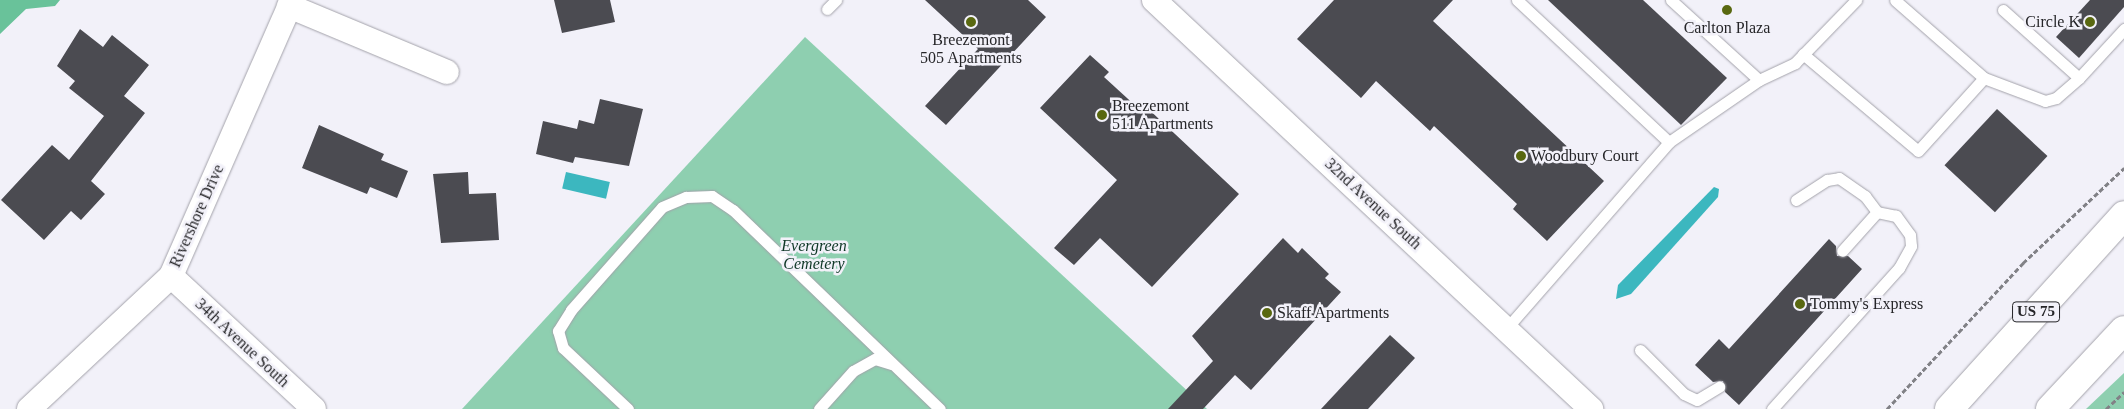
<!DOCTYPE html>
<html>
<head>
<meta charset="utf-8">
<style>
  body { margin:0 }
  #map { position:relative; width:2124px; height:409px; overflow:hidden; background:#f2f1f9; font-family:Georgia,serif }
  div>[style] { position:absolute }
  .green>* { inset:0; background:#8ecfb0 }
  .forest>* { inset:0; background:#69c29a }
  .water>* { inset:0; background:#3cb7bf; transform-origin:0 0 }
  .building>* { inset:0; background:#4b4b51; transform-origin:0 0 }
  .path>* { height:3px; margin-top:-1.5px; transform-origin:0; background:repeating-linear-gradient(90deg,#818186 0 5px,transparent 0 7.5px) }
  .roads { filter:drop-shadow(0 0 1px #a3a2aa) drop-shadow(0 0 1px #a3a2aa) }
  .service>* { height:11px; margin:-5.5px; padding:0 5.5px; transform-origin:5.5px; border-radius:5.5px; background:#fff }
  .minor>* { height:24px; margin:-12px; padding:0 12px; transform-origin:12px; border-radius:12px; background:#fff }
  .primary>* { height:28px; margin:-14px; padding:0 14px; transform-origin:14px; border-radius:14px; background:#fff }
  .dots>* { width:14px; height:14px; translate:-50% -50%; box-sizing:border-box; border:2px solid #f2f1f9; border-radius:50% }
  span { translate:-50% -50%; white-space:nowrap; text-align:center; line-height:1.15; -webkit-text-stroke:5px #f2f1f9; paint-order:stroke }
  .shield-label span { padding:1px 4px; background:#f2f1f9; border:1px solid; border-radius:4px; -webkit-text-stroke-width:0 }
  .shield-label { font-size:15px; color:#252528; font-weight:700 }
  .poi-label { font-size:16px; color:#252528 }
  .right { translate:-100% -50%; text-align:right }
  .left { translate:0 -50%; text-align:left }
  .street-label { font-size:16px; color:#252528 }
  .park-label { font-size:16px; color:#0e3726; font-style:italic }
</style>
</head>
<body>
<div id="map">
  <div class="green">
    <i style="clip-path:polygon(805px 37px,1207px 409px,462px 409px)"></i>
    <i style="clip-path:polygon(2124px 373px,2124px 409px,2086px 409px)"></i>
  </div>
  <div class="forest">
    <i style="clip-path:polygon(0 0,60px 0,55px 6px,26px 9px,0 34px)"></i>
  </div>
  <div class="water">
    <i style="left:566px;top:172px;width:45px;height:17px;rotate:13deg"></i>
    <i style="clip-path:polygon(1714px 187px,1719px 189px,1718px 197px,1631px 294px,1616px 299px,1618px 285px)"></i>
  </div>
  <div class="building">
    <i style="clip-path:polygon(554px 0,610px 0,615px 22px,562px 33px)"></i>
    <i style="clip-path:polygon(925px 0,1028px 0,1046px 17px,946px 125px,925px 106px,978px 49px)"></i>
    <i style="clip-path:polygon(1334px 0,1453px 0,1433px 21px,1604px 181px,1547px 241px,1513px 209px,1517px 204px,1434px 126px,1430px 131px,1376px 81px,1361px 98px,1297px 39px)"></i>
    <i style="clip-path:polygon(1548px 0,1643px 0,1727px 78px,1681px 125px)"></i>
    <i style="clip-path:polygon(2090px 0,2124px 0,2124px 7px,2079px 58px,2056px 37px)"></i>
    <i style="clip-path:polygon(80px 29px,103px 47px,112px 35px,149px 65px,124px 96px,145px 113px,91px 181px,105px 194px,81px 220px,71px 211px,44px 240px,1px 200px,52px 145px,69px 160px,104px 116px,69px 88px,75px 81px,57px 66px)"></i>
    <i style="clip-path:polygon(1090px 55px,1109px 72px,1104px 77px,1139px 109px,1143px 104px,1239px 194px,1152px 287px,1100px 238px,1074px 265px,1054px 248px,1117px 180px,1040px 108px)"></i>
    <i style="clip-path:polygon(600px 99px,643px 109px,629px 166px,575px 157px,573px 163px,536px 154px,543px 121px,577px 129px,579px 120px,594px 124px)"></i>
    <i style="left:1997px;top:109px;width:69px;height:77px;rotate:43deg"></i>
    <i style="clip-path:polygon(319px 125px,384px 154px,381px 160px,408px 171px,397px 198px,370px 187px,367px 194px,302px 168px)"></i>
    <i style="clip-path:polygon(468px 172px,469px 194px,496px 193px,499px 240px,441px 243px,433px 174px)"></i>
    <i style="clip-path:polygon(1283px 238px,1298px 253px,1302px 248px,1329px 274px,1325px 278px,1341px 292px,1251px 390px,1235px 375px,1203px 409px,1168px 409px,1213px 361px,1192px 336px)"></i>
    <i style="clip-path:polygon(1829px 239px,1836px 246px,1837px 256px,1848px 256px,1862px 269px,1739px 405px,1725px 392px,1723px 381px,1713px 382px,1695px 365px,1719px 339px,1729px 349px)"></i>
    <i style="clip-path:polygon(1390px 335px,1415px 358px,1368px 409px,1321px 409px)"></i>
  </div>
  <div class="path">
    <i style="left:1887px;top:409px;width:200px;rotate:-47deg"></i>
    <i style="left:2023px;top:263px;width:139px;rotate:-43.2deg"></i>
    <i style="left:2106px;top:409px;width:25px;rotate:-43deg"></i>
  </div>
  <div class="roads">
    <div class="service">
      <i style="left:1517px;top:0;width:208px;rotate:43.1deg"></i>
      <i style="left:1671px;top:0;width:119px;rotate:42.3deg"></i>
      <i style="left:827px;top:9px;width:13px;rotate:-45deg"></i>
      <i style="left:2003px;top:10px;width:102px;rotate:41.8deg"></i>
      <i style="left:2079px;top:78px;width:67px;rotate:-47.4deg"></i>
      <i style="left:1803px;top:54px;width:150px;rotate:40.1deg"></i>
      <i style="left:1918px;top:151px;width:98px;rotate:-47.9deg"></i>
      <i style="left:1984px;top:78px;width:118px;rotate:-138.8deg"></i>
      <i style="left:1984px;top:78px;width:65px;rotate:20.7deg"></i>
      <i style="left:2045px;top:101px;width:11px;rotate:-15deg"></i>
      <i style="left:2056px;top:98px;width:30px;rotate:-41deg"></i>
      <i style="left:1796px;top:200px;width:37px;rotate:-33deg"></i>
      <i style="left:1827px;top:180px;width:12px;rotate:-9deg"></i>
      <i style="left:1839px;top:178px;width:32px;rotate:35deg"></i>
      <i style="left:1865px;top:196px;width:20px;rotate:53deg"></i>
      <i style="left:1506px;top:329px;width:248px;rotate:-48.9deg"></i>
      <i style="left:1669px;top:142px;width:109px;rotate:-34.6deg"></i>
      <i style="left:1759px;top:80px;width:40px;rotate:-25deg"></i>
      <i style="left:1795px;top:63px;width:88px;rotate:-45.9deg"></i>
      <i style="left:1640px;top:350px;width:62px;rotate:45deg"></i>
      <i style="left:1684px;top:394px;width:14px;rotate:25deg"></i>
      <i style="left:1697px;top:400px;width:26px;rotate:-31deg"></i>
      <i style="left:628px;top:409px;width:89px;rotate:-136.8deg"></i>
      <i style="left:563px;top:348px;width:18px;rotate:-106deg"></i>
      <i style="left:558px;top:331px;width:25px;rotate:-58deg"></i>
      <i style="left:571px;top:310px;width:137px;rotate:-48.5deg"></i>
      <i style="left:662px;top:207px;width:26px;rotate:-23deg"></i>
      <i style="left:686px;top:197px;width:26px;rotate:-2deg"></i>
      <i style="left:712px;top:196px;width:25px;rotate:34deg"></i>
      <i style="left:733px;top:210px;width:287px;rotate:43.9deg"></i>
      <i style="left:819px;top:409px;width:51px;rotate:-48.2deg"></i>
      <i style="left:853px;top:371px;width:25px;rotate:-29deg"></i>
      <i style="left:875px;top:359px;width:17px;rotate:17deg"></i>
      <i style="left:1772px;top:409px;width:190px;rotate:-48deg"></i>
      <i style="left:1899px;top:268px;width:25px;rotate:-61deg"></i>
      <i style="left:1911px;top:246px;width:11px;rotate:-95deg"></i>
      <i style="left:1910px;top:235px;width:24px;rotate:-126deg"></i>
      <i style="left:1896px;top:216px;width:19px;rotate:-168deg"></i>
      <i style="left:1877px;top:212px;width:52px;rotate:131.9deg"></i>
    </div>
    <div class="minor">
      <i style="left:1154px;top:0;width:599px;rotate:43.1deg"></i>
      <i style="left:289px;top:6px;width:171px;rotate:22.7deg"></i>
      <i style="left:171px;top:276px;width:195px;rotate:42.9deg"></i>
      <i style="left:29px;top:409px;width:195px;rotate:-43.1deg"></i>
      <i style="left:171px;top:276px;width:301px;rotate:-66.3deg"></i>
    </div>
    <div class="primary">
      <i style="left:1949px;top:409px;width:261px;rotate:-47.9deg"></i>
      <i style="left:2050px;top:409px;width:108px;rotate:-46.9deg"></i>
    </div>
  </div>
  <div class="dots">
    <i style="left:1727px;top:10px;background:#596810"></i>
    <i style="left:971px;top:22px;background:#596810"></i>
    <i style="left:2090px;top:22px;background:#596810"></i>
    <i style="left:1102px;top:115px;background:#596810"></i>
    <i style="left:1521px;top:156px;background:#596810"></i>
    <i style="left:1800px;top:304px;background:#596810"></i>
    <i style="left:1267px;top:313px;background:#596810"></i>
  </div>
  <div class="shield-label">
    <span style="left:2036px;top:312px">US 75</span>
  </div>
  <div class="poi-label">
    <span class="right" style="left:2080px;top:22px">Circle K</span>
    <span style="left:1727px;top:28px">Carlton Plaza</span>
    <span style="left:971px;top:49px">Breezemont<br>505 Apartments</span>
    <span class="left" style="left:1112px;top:115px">Breezemont<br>511 Apartments</span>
    <span class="left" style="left:1531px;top:156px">Woodbury Court</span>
    <span class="left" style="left:1810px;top:304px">Tommy's Express</span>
    <span class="left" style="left:1277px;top:313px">Skaff Apartments</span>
  </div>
  <div class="street-label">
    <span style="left:1373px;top:204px;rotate:43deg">32nd Avenue South</span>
    <span style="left:197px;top:216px;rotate:-66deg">Rivershore Drive</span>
    <span style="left:242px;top:343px;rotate:43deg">34th Avenue South</span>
  </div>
  <div class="park-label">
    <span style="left:814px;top:255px">Evergreen<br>Cemetery</span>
  </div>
</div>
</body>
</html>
